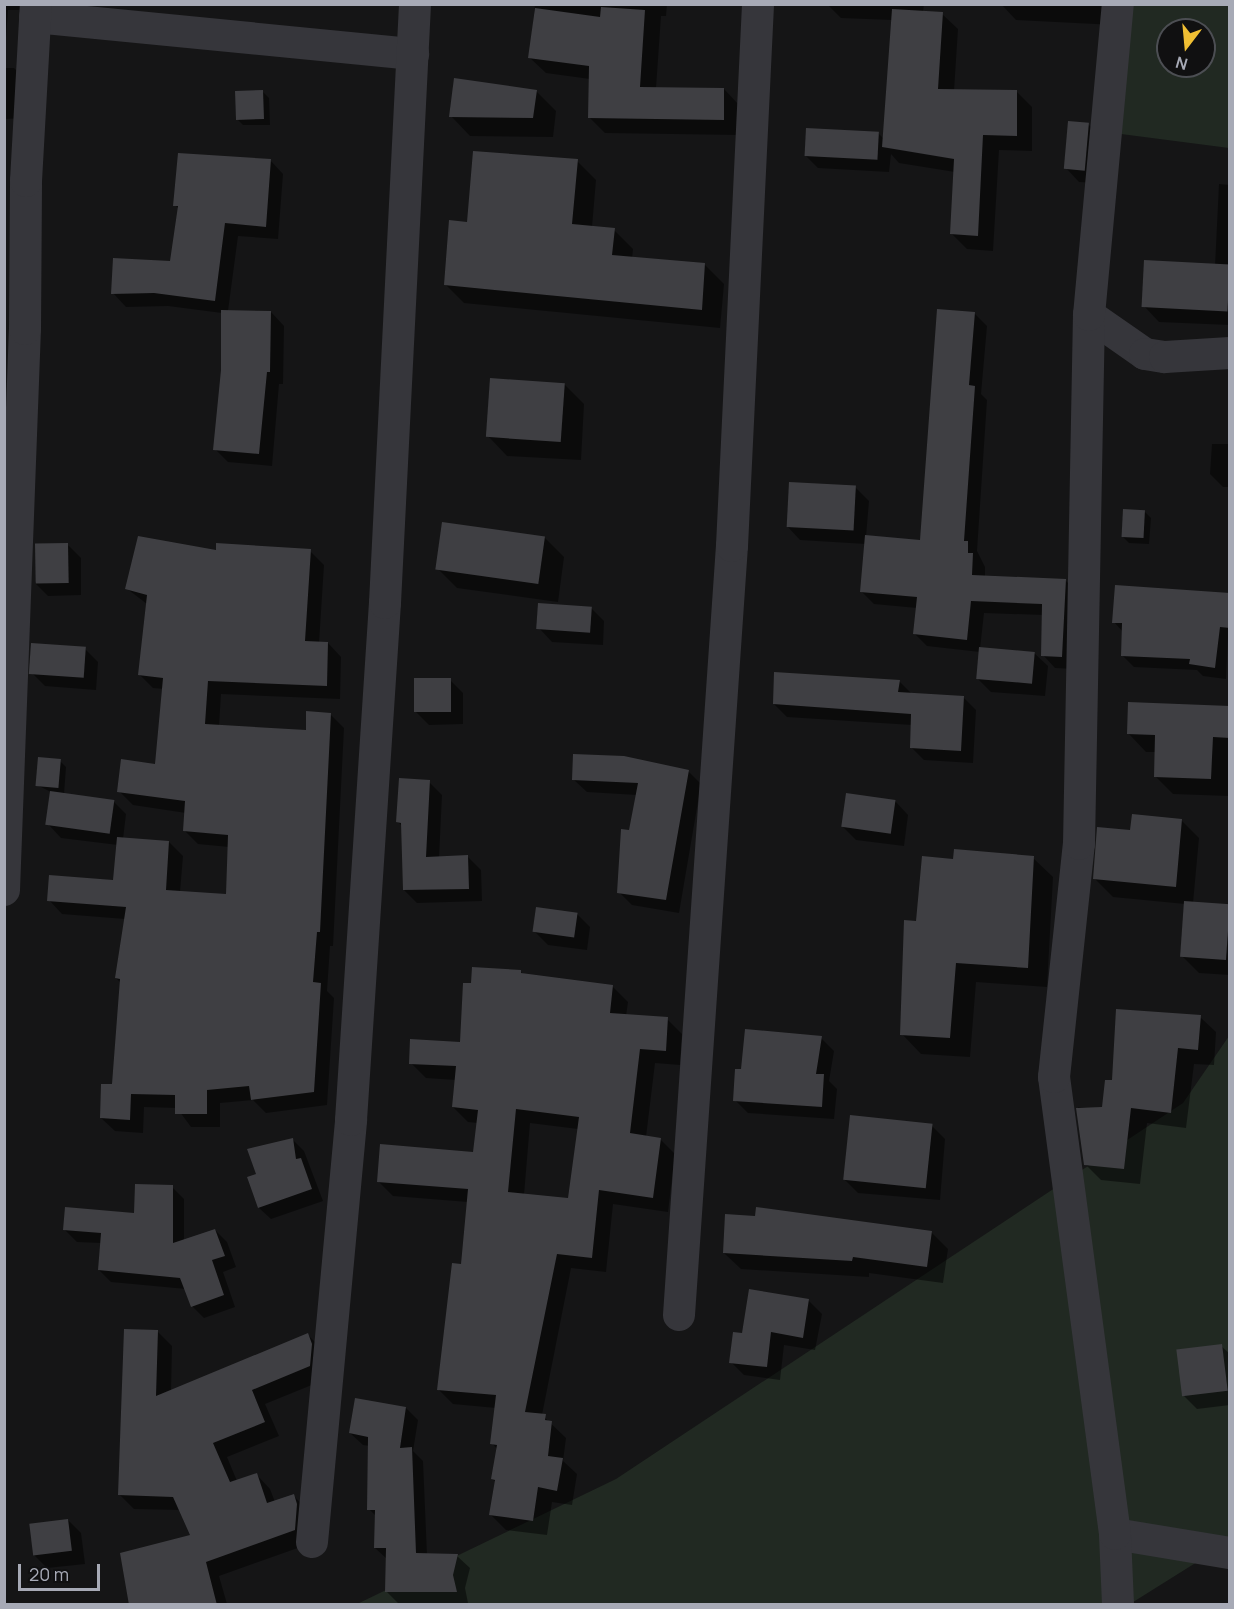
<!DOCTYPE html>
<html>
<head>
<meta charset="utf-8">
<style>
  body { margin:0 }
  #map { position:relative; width:1234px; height:1609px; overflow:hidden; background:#151516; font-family:Manrope,sans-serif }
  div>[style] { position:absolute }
  .green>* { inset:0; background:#212922 }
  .shadow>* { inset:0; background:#0007 }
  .building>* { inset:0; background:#3f3f43; transform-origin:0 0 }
  .street>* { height:32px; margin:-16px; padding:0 16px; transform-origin:16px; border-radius:16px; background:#36363b }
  span { translate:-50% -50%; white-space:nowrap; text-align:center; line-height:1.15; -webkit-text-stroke:4.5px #101011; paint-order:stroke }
  .frame { position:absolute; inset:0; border:6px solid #a7aab6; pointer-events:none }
  .north { position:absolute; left:1156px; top:18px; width:60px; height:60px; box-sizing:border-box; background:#101011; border:2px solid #4c4e53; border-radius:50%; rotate:196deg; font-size:16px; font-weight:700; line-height:24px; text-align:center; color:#a7aab6 }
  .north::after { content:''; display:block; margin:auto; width:21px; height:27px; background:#f0bf33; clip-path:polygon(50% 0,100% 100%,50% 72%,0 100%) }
  .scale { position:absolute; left:18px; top:1564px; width:82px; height:27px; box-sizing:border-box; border:3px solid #a7aab6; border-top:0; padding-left:8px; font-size:18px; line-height:21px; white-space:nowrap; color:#a7aab6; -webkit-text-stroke:4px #101011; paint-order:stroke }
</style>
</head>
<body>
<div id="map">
  <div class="green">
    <i style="clip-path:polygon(evenodd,1131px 5px,1229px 5px,1229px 148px,1121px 134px,1131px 5px,1168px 30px,1204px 30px,1204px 66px,1168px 66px,1168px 30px)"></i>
    <i style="clip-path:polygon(1229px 1036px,1229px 1542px,1130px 1604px,357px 1604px,616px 1479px,1183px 1103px)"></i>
  </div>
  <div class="shadow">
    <i style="clip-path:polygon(4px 4px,20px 4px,20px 10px,8px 10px,4px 65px)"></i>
    <i style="clip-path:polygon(535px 4px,667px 4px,666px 16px,661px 16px,656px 88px,724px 89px,739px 105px,739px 135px,605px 133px,590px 118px,590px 79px,546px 73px,530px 58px)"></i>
    <i style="clip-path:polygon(827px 4px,924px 4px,923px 12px,942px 14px,958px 29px,954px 91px,1017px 92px,1032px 107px,1032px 151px,999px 150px,993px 251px,967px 249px,952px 234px,955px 172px,899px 163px,891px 154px,889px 172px,818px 168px,805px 155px,878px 133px,884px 139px,892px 20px,841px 18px)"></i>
    <i style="clip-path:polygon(1001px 4px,1116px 4px,1115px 25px,1016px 20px)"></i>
    <i style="clip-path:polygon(4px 68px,14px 68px,29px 83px,27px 118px,4px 119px)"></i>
    <i style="clip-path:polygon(536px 91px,556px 111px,553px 137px,470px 136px,451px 116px)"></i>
    <i style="clip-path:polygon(263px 92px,269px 98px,270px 125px,243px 125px,237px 119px)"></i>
    <i style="clip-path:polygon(1088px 124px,1101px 137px,1097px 183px,1079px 182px,1066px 168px)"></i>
    <i style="clip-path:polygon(270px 160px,283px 174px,278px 239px,238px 236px,228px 311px,271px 312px,284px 326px,283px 384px,279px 384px,272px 466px,228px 462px,215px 449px,222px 370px,222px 313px,168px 306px,126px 307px,113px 293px,172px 263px,179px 209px,175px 205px)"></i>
    <i style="clip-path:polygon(577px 161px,596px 180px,592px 227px,614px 230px,633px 249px,632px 259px,705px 265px,724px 284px,720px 328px,464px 303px,445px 284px,468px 223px)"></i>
    <i style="clip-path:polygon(1219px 184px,1230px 185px,1230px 325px,1159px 322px,1144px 306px,1215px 266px)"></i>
    <i style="clip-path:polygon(974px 313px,987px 326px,981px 394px,987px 400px,977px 551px,985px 567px,985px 577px,1065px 580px,1078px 593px,1074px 669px,1055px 668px,1043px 655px,1044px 615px,984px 613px,980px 649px,1034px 653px,1048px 666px,1045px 696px,991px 692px,978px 679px,980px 652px,927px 646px,915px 634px,917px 608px,874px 604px,861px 591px,866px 544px,800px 540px,787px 526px,856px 488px,869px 501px,866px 537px,922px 542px)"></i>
    <i style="clip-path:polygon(564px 384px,584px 404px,581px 460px,507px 456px,488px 436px)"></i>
    <i style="clip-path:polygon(1212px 444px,1230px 444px,1230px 487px,1223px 487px,1210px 474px)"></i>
    <i style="clip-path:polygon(1145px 512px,1151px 518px,1149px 544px,1129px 543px,1122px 536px)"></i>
    <i style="clip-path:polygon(544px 537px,564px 557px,558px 602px,457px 588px,437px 568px)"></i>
    <i style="clip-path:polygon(68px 545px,81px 558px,81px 595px,48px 596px,35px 583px)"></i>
    <i style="clip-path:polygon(310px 551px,324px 565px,319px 643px,328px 643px,341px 657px,340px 699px,221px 694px,219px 726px,307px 731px,330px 714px,344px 728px,333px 946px,330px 946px,327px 991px,334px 998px,327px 1105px,266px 1113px,253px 1100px,220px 1103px,220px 1127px,191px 1127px,177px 1108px,144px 1107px,143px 1133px,115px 1131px,101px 1118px,113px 1086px,121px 983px,116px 978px,125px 919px,62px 914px,49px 900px,115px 882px,118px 845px,61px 838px,48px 824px,51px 792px,37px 785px,60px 761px,66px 767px,64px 794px,113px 801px,126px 814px,123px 839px,169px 842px,183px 856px,180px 892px,227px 896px,229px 847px,198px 844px,185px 831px,186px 813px,133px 805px,119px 791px,157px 766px,164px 689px,153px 688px,139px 674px,147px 604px,126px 588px,217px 552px)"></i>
    <i style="clip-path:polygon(1230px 595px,1226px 679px,1203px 676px,1197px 670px,1134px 667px,1122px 655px,1123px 632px,1114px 622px)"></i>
    <i style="clip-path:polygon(591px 608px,604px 621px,603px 645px,552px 642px,539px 628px)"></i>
    <i style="clip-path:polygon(85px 649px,98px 662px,96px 690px,45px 686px,32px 673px)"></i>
    <i style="clip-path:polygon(450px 680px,463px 693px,463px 724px,429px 725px,416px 712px)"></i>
    <i style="clip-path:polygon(899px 681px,912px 694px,963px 697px,976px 710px,973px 763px,924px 760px,911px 747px,912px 725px,787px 717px,774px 704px)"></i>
    <i style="clip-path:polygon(1230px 707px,1229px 796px,1173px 794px,1155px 776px,1156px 752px,1146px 752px,1129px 734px)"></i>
    <i style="clip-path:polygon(688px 771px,701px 784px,679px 913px,632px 905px,619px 892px,637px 795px,587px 792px,573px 779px)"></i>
    <i style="clip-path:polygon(429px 782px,442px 795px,439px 858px,468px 857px,481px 870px,482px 901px,417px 903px,404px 890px,402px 826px,398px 822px)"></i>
    <i style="clip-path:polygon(895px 801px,908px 815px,904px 846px,856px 840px,843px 827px)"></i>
    <i style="clip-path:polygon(1181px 820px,1199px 838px,1193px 903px,1230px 905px,1230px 975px,1199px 973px,1182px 956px,1185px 904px,1113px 897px,1095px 879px,1132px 832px)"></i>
    <i style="clip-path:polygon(1033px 858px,1053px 877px,1047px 987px,976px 982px,970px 1057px,921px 1054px,902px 1034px,918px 923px,954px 861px)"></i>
    <i style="clip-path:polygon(577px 914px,590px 927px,587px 950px,548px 945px,535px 932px)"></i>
    <i style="clip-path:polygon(evenodd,520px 971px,524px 975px,613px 987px,628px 1002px,626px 1016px,667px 1019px,682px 1034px,680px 1065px,655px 1063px,646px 1137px,660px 1139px,675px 1154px,668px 1212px,613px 1204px,606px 1272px,571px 1268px,542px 1415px,566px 1438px,563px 1461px,577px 1474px,572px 1505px,552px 1502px,547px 1535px,506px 1530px,491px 1515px,496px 1482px,492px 1479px,497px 1449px,492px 1443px,496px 1408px,453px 1404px,438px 1389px,463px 1266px,468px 1202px,393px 1196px,378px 1181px,475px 1153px,478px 1123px,468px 1122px,453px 1107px,456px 1080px,426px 1078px,411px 1063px,461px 1043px,473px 984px,520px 971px,530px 1123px,578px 1129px,569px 1200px,524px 1195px,530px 1123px)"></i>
    <i style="clip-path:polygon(1200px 1017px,1216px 1032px,1214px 1065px,1194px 1064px,1186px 1128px,1147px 1123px,1140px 1184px,1101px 1180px,1085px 1164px,1078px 1107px,1103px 1109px,1113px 1082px)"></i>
    <i style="clip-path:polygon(821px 1038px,834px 1051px,829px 1081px,837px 1089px,834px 1119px,748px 1113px,735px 1100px,742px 1071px)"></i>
    <i style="clip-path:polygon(932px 1126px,945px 1139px,940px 1200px,858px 1193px,845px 1180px)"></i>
    <i style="clip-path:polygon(293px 1140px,304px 1151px,323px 1201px,271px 1219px,259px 1208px,249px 1178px,258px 1175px)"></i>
    <i style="clip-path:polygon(172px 1187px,184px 1199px,184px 1241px,215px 1230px,227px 1242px,236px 1267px,223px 1272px,235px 1307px,204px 1318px,193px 1307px,186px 1289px,111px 1282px,99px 1270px,101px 1243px,77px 1242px,65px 1230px,135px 1214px)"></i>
    <i style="clip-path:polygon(931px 1232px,948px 1249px,943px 1283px,869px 1273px,869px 1277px,741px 1269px,724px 1253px)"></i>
    <i style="clip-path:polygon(751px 1291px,809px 1301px,822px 1314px,815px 1350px,784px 1345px,780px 1380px,744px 1375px,731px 1362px,744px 1335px)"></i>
    <i style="clip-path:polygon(158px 1332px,172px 1346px,171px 1392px,308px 1335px,322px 1349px,324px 1380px,265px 1404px,279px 1436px,227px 1457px,237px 1481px,256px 1474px,270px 1489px,275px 1502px,293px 1495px,307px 1510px,309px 1544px,219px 1576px,227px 1604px,131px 1604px,192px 1536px,180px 1510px,134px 1509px,119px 1494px)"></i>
    <i style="clip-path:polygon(1221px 1346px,1230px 1354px,1230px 1405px,1197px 1409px,1184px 1396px)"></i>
    <i style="clip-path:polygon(406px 1408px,418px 1420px,413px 1451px,423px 1461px,427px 1555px,457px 1556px,470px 1568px,465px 1588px,468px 1603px,399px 1604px,387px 1592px,387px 1559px,375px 1548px,376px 1516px,369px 1509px,370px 1446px,363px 1445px,350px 1433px)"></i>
    <i style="clip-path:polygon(68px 1520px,81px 1533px,85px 1564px,47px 1568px,34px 1555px)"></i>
  </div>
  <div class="building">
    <i style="clip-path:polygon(601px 7px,645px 10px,640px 87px,724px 88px,724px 120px,588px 118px,589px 66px,528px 58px,535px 8px,600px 17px)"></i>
    <i style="clip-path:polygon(892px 9px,943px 12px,938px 89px,1017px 90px,1017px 136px,983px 135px,978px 236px,950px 234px,954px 159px,882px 147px)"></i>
    <i style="clip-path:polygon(454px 78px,537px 90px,533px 118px,449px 117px)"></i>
    <i style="left:263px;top:90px;width:29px;height:28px;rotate:88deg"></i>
    <i style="left:1068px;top:121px;width:21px;height:48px;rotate:5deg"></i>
    <i style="left:806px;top:128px;width:73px;height:28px;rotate:3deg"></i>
    <i style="clip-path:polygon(473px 151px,578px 159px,572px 224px,615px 228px,612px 255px,705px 263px,702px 310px,444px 285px,449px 220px,467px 222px)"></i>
    <i style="clip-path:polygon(178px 153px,271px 159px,266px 227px,225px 223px,215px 301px,154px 293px,111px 294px,113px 258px,170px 261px,178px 206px,173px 206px)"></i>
    <i style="left:1144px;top:260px;width:86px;height:47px;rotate:3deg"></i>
    <i style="clip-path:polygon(937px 309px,975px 312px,969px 385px,975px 386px,964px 541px,968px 541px,968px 553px,973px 553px,972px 575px,1066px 579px,1062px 657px,1041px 656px,1042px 604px,971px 601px,967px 640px,913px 634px,917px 597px,860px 592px,865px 535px,920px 540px)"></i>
    <i style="clip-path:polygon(221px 310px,271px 311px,270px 372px,267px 372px,259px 454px,213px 450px,221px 370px)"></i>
    <i style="left:490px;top:378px;width:75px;height:59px;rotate:4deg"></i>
    <i style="left:789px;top:482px;width:67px;height:45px;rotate:3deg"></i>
    <i style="left:1123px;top:509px;width:22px;height:28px;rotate:3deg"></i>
    <i style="left:442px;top:522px;width:104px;height:48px;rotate:8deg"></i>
    <i style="clip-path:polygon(138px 536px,216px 550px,216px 543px,311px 549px,305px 641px,328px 642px,327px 686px,208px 681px,205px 724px,306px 730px,306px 711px,331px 713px,320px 932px,317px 932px,313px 982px,321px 983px,314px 1092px,251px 1100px,249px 1086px,207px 1090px,207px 1114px,175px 1114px,175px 1095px,131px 1094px,130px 1120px,100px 1118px,101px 1084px,112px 1084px,120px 979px,115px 978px,126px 907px,47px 901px,49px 875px,113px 880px,117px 837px,169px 841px,166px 890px,226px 894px,228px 835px,183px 831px,185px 801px,117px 792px,121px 759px,155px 764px,163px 678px,138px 675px,147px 595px,125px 589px)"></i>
    <i style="left:68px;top:543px;width:40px;height:33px;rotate:89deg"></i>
    <i style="clip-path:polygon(1115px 585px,1230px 593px,1230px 628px,1220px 627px,1215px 668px,1189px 664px,1190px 659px,1121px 656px,1122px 623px,1112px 623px)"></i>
    <i style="left:538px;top:603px;width:54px;height:26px;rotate:4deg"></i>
    <i style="left:31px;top:643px;width:55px;height:31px;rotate:4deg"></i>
    <i style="left:979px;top:647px;width:56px;height:32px;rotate:5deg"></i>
    <i style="clip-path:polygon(774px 672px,900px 680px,898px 692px,964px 696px,961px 751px,910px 748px,911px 714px,773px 704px)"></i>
    <i style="left:414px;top:678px;width:37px;height:34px"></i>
    <i style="clip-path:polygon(1128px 702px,1230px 706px,1230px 738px,1213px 737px,1211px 779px,1154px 777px,1155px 735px,1127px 734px)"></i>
    <i style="clip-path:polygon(573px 754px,624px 756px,689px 770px,666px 900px,617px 893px,621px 829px,629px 830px,638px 783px,572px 780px)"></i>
    <i style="left:38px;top:757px;width:23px;height:29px;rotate:5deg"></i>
    <i style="clip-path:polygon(399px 778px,430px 780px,426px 857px,468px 855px,469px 889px,403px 890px,401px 823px,396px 822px)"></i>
    <i style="left:50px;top:791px;width:65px;height:34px;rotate:8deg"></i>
    <i style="left:846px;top:793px;width:50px;height:34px;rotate:8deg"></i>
    <i style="clip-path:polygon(1132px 814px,1182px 819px,1176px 887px,1093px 879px,1097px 827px,1130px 830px)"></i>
    <i style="clip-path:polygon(954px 849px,1034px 856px,1028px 968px,956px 963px,950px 1038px,900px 1035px,904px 920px,916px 921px,922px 856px,953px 859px)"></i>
    <i style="left:1184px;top:901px;width:46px;height:56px;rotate:4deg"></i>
    <i style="left:536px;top:907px;width:42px;height:25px;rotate:8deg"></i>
    <i style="clip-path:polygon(evenodd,472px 967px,521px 970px,521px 973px,613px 985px,610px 1013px,668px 1017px,666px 1051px,640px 1049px,630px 1133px,661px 1138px,653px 1198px,599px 1190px,592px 1258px,557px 1254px,525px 1412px,546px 1414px,545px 1420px,552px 1421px,548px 1456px,563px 1458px,557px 1491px,538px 1487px,533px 1521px,489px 1515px,495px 1480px,491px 1479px,497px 1445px,490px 1444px,496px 1395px,437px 1390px,452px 1263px,461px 1264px,468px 1189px,377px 1182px,380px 1144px,473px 1152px,478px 1110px,452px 1107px,456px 1066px,409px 1064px,410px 1039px,460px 1042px,463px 983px,471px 983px,472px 967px,516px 1109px,579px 1117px,568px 1198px,508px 1192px,516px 1109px)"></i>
    <i style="clip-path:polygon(1116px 1009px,1201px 1015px,1198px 1050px,1178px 1048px,1171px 1113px,1131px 1108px,1124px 1169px,1084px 1165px,1076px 1108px,1102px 1107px,1105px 1080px,1112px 1080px)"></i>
    <i style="clip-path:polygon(745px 1029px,822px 1036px,816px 1074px,824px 1074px,822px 1107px,733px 1101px,735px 1069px,741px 1069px)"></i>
    <i style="left:850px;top:1115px;width:83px;height:65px;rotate:6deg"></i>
    <i style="clip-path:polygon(293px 1138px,296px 1159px,301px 1158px,312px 1189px,258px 1208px,247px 1177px,256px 1174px,247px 1149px)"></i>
    <i style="clip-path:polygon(135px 1184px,173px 1185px,173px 1243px,215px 1229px,225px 1256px,212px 1260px,224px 1295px,191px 1307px,180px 1278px,98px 1270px,101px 1233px,63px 1230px,65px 1207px,134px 1213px)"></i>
    <i style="clip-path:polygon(756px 1207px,932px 1231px,927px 1267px,853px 1257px,852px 1261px,723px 1253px,725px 1214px,755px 1216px)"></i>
    <i style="clip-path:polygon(749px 1289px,809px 1299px,803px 1338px,771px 1332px,767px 1367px,729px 1363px,733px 1332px,742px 1333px)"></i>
    <i style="clip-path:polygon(124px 1329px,158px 1330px,156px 1396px,308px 1333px,312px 1344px,310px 1366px,252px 1390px,265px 1422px,213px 1443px,230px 1482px,257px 1473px,267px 1503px,294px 1494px,297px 1504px,295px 1530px,206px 1562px,217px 1605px,129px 1605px,120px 1553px,190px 1535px,173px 1497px,118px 1495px)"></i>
    <i style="left:1222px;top:1344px;width:47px;height:46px;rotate:83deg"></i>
    <i style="clip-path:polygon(355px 1398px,406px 1407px,400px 1448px,412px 1447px,416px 1553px,458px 1554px,453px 1575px,457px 1592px,385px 1592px,386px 1548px,374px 1548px,375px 1510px,367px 1510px,368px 1437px,349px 1433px)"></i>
    <i style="left:68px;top:1519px;width:32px;height:39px;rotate:83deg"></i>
  </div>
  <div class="street">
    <i style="left:35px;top:17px;width:380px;rotate:5.6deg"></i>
    <i style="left:1089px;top:315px;width:68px;rotate:34.9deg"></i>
    <i style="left:1145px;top:354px;width:20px;rotate:9deg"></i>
    <i style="left:1165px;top:357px;width:65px;rotate:-3.5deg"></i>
    <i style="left:4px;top:890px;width:561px;rotate:-87.86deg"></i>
    <i style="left:25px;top:329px;width:148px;rotate:-89.6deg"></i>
    <i style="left:26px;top:181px;width:177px;rotate:-86.8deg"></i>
    <i style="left:679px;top:1315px;width:771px;rotate:-86.06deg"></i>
    <i style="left:732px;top:546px;width:543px;rotate:-87.25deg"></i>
    <i style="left:1115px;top:1534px;width:117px;rotate:9.4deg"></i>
    <i style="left:312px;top:1542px;width:424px;rotate:-84.7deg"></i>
    <i style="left:351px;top:1120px;width:518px;rotate:-86.24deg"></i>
    <i style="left:385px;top:603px;width:600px;rotate:-87.13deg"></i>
    <i style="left:1118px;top:1604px;width:70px;rotate:-92.5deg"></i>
    <i style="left:1115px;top:1534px;width:461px;rotate:-97.6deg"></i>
    <i style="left:1054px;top:1077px;width:234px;rotate:-83.9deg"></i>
    <i style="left:1079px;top:844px;width:529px;rotate:-88.92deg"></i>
    <i style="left:1089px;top:315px;width:312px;rotate:-84.7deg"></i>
  </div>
  <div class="frame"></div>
  <div class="north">N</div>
  <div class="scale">20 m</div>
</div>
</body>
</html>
